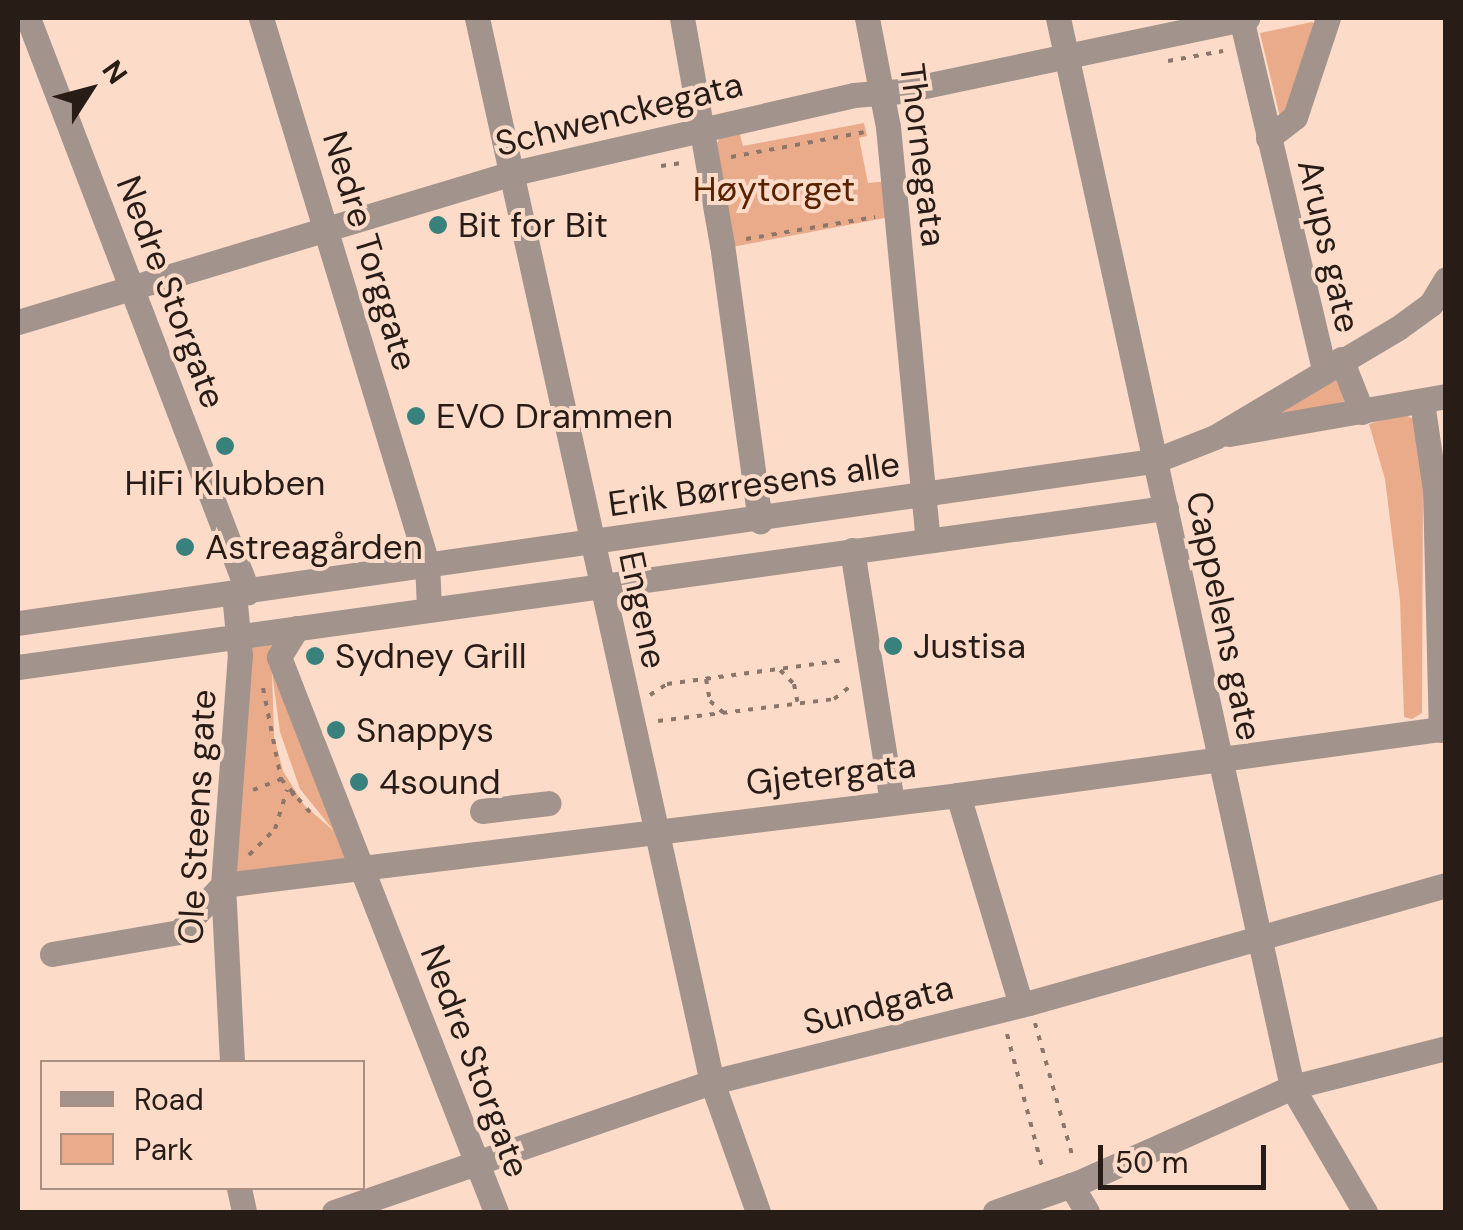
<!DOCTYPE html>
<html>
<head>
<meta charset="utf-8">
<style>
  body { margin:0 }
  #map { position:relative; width:1463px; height:1230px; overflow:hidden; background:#fddbc9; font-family:"DM Sans",sans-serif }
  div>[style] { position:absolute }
  .green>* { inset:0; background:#eaab8a }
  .path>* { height:4px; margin-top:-2px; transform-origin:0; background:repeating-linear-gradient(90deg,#8c766a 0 5px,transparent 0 13px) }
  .minor>* { height:25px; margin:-12.5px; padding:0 12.5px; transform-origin:12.5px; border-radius:12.5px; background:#a2948d }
  .dots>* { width:28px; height:28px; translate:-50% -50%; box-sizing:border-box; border:5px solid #fddbc9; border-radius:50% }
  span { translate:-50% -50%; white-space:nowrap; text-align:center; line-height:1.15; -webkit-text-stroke:8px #fddbc9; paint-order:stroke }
  .street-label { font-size:35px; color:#281c16 }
  .park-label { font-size:35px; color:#5a2300 }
  .poi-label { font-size:35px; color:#281c16 }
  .left { translate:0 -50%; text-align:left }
  .frame { position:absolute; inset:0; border:20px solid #281c16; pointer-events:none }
  .legend { position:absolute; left:40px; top:1060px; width:325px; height:130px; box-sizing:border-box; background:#fddbc9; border:2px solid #a88f81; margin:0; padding:12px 18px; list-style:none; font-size:30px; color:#281c16 }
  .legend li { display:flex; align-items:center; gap:20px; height:50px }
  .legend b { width:50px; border:2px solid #a88f81 }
  .north { position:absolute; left:40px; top:40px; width:100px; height:100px; -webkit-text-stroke:8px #fddbc9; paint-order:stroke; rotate:54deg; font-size:28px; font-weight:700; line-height:40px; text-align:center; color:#281c16 }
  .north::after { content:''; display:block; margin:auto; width:35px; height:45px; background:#281c16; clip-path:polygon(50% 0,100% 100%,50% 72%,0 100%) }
  .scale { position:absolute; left:1098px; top:1145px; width:168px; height:45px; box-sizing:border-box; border:5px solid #281c16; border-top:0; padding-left:12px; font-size:30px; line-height:35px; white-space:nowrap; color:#281c16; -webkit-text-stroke:8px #fddbc9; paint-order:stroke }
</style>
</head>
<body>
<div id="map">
  <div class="green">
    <i style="clip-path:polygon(1312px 22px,1318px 26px,1290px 112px,1280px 117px,1260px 33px)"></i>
    <i style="clip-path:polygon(864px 123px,867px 136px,859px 138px,868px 183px,889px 181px,895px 216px,732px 247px,717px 143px,722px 134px,739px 131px,743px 146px)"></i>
    <i style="clip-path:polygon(1339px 376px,1349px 400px,1252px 427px)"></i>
    <i style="clip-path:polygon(1403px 414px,1418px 421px,1423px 486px,1422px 713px,1412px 719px,1404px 717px,1400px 600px,1385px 479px,1369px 424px)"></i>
    <i style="clip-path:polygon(evenodd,272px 629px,361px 863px,223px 885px,240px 634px,272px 629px,272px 672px,280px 732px,300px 789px,334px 831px,304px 805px,283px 771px,274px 737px,272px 672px)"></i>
  </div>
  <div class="path">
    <i style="left:1168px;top:61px;width:56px;rotate:-10.3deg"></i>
    <i style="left:731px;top:157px;width:135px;rotate:-10.6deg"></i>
    <i style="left:661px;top:166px;width:21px;rotate:-8deg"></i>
    <i style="left:746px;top:239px;width:131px;rotate:-9.7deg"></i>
    <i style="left:780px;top:670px;width:20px;rotate:45deg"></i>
    <i style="left:794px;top:684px;width:20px;rotate:79deg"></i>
    <i style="left:706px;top:679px;width:22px;rotate:80deg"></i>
    <i style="left:710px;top:701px;width:20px;rotate:41deg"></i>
    <i style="left:263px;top:688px;width:93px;rotate:78.8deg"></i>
    <i style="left:281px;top:779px;width:52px;rotate:48.9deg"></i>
    <i style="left:650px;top:695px;width:20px;rotate:-33deg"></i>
    <i style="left:667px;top:684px;width:179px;rotate:-7.7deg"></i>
    <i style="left:658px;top:721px;width:177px;rotate:-7.1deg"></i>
    <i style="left:834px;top:699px;width:23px;rotate:-38deg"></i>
    <i style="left:253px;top:790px;width:30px;rotate:-21deg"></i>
    <i style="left:291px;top:795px;width:11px;rotate:-34deg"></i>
    <i style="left:249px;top:855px;width:37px;rotate:-45deg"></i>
    <i style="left:275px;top:829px;width:41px;rotate:-72.9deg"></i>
    <i style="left:1035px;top:1023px;width:140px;rotate:74.3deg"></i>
    <i style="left:1007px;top:1034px;width:141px;rotate:75.2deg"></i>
  </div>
  <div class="minor">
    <i style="left:28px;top:18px;width:615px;rotate:69.03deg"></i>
    <i style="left:261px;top:18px;width:570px;rotate:73.06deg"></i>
    <i style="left:427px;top:563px;width:44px;rotate:87.4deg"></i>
    <i style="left:477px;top:18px;width:1090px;rotate:77.55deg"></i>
    <i style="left:712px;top:1082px;width:138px;rotate:70.5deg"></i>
    <i style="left:682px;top:18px;width:230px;rotate:80deg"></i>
    <i style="left:722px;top:244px;width:280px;rotate:82.2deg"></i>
    <i style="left:867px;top:18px;width:111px;rotate:79.1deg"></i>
    <i style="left:888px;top:127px;width:415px;rotate:84.5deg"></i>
    <i style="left:1058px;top:18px;width:1094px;rotate:77.65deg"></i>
    <i style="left:1292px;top:1087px;width:145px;rotate:59.7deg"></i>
    <i style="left:1241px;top:18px;width:361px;rotate:76.7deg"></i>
    <i style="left:1268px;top:138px;width:34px;rotate:-38deg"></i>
    <i style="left:1295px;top:117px;width:104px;rotate:-71.6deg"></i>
    <i style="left:18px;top:322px;width:513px;rotate:-16.77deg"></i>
    <i style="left:509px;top:174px;width:354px;rotate:-12.9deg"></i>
    <i style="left:854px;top:95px;width:47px;rotate:-4.9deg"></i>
    <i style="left:901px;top:91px;width:354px;rotate:-11.9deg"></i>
    <i style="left:1341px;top:359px;width:57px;rotate:68.4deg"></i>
    <i style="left:1422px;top:402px;width:89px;rotate:81.6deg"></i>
    <i style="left:1435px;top:490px;width:240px;rotate:88.6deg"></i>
    <i style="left:1229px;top:434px;width:220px;rotate:-9.9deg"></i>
    <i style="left:852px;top:550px;width:255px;rotate:81deg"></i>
    <i style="left:18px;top:623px;width:1147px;rotate:-8.12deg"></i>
    <i style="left:1154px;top:461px;width:66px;rotate:-21.5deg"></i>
    <i style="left:1215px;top:437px;width:213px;rotate:-30.8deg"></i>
    <i style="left:1398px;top:328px;width:41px;rotate:-36deg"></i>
    <i style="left:1431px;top:304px;width:29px;rotate:-59deg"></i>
    <i style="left:297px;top:628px;width:34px;rotate:122deg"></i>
    <i style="left:279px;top:657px;width:596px;rotate:68.64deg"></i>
    <i style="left:18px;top:667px;width:1159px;rotate:-7.89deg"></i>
    <i style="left:958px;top:795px;width:219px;rotate:73.3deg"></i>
    <i style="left:482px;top:811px;width:67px;rotate:-6.8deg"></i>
    <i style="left:52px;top:954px;width:129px;rotate:-9.8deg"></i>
    <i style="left:179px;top:932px;width:64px;rotate:-46.9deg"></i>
    <i style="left:223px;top:885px;width:740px;rotate:-6.98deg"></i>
    <i style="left:958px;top:795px;width:493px;rotate:-7.8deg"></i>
    <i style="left:232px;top:1062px;width:177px;rotate:-92.9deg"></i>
    <i style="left:223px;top:885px;width:230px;rotate:-85.8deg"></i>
    <i style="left:240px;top:656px;width:62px;rotate:-95.5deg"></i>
    <i style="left:1071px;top:1185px;width:31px;rotate:59deg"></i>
    <i style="left:239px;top:1188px;width:25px;rotate:78deg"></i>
    <i style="left:334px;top:1212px;width:400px;rotate:-19deg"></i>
    <i style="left:712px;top:1082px;width:327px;rotate:-14deg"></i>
    <i style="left:1029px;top:1003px;width:433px;rotate:-15.8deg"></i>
    <i style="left:995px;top:1212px;width:90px;rotate:-19.4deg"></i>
    <i style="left:1080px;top:1182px;width:232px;rotate:-24.1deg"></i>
    <i style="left:1292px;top:1087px;width:159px;rotate:-14.2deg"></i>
  </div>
  <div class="dots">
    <i style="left:438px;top:225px;background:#39817c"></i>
    <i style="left:416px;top:416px;background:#39817c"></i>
    <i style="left:225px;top:446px;background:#39817c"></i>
    <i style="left:185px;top:547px;background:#39817c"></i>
    <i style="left:893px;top:646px;background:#39817c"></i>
    <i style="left:315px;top:656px;background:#39817c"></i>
    <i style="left:336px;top:730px;background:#39817c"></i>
    <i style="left:359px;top:782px;background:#39817c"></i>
  </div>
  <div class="street-label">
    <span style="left:619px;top:114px;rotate:-14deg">Schwenckegata</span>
    <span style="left:923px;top:155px;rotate:83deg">Thornegata</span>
    <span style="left:1329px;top:246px;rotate:77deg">Arups gate</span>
    <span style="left:370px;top:251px;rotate:73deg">Nedre Torggate</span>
    <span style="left:171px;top:292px;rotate:69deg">Nedre Storgate</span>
    <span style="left:754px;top:484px;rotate:-8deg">Erik Børresens alle</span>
    <span style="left:643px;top:610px;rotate:78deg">Engene</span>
    <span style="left:1224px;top:616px;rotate:78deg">Cappelens gate</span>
    <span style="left:831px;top:774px;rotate:-6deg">Gjetergata</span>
    <span style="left:197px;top:817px;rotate:-87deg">Ole Steens gate</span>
    <span style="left:878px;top:1005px;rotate:-14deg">Sundgata</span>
    <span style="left:475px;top:1061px;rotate:69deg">Nedre Storgate</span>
  </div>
  <div class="park-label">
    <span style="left:774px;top:189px">Høytorget</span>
  </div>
  <div class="poi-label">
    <span class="left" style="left:458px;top:225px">Bit for Bit</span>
    <span class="left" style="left:436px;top:416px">EVO Drammen</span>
    <span style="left:225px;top:483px">HiFi Klubben</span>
    <span class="left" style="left:205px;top:547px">Astreagården</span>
    <span class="left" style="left:913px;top:646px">Justisa</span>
    <span class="left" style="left:335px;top:656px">Sydney Grill</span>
    <span class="left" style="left:356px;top:730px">Snappys</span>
    <span class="left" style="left:379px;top:782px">4sound</span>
  </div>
  <div class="frame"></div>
  <ul class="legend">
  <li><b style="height:12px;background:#a2948d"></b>Road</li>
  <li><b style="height:28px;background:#eaab8a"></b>Park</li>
  </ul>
  <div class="north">N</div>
  <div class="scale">50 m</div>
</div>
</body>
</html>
